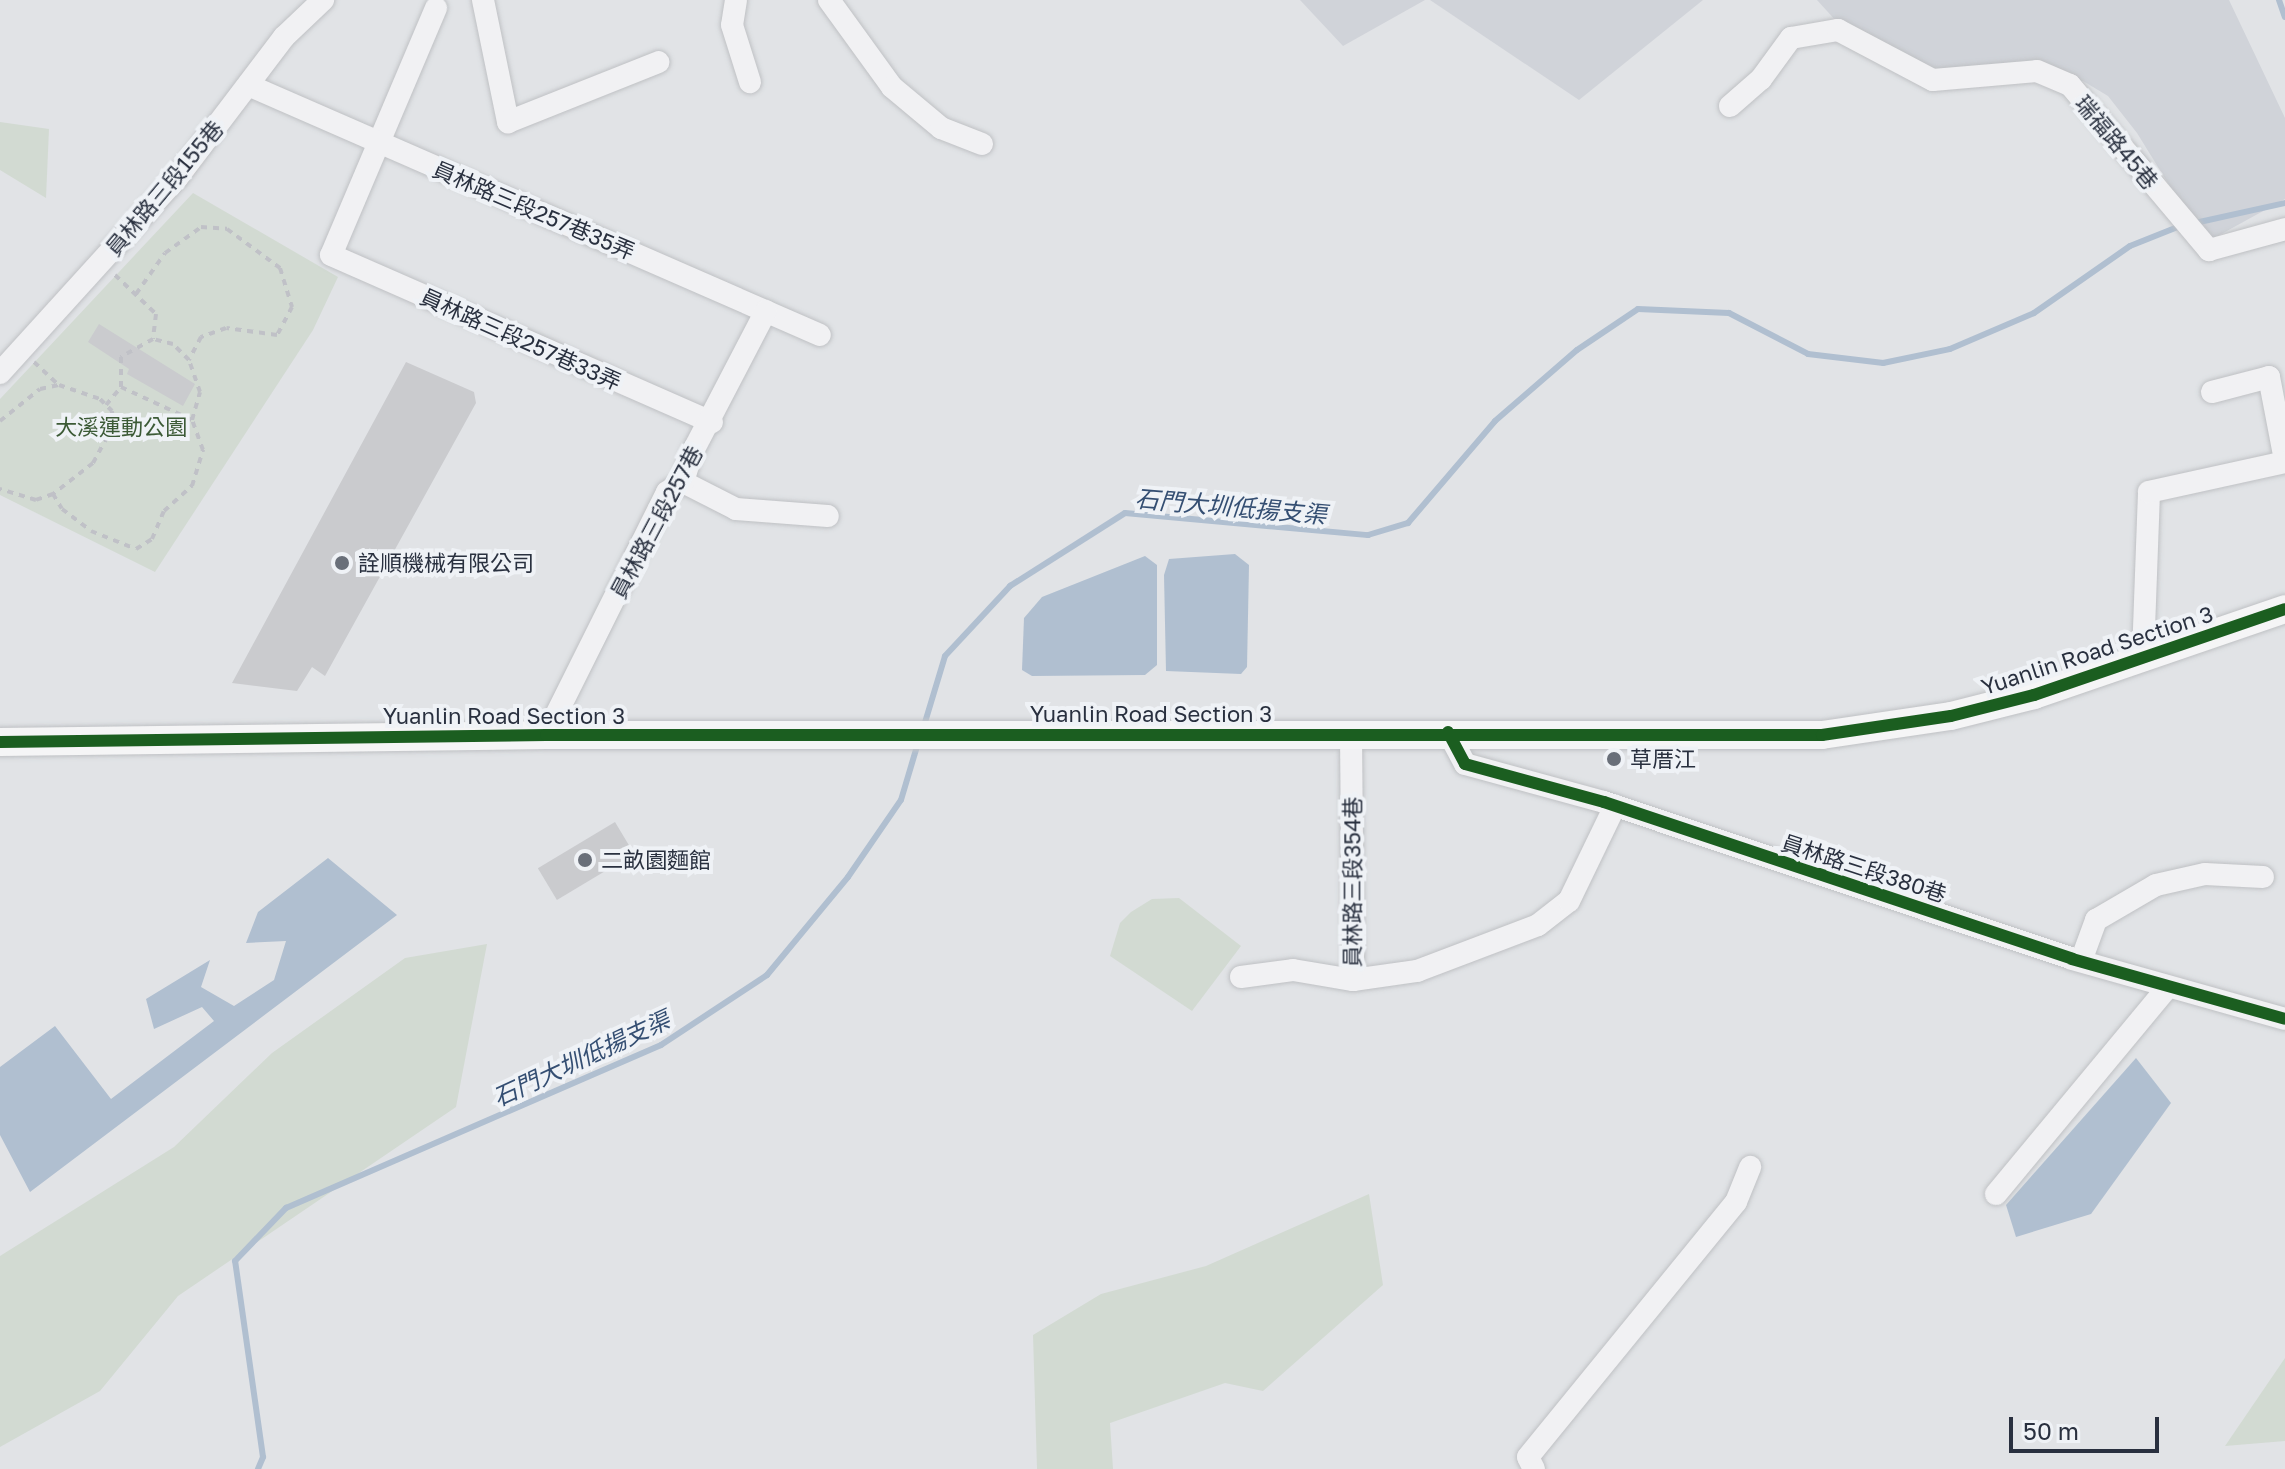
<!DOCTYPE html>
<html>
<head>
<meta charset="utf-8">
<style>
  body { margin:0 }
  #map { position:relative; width:2285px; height:1469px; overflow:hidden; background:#e1e3e6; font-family:"Golos Text","Noto Sans TC",sans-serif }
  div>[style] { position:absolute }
  .built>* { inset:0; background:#d0d3d9 }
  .green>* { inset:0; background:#d2dad2 }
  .water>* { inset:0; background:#b0bfd0 }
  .stream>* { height:6px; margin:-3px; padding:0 3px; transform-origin:3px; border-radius:3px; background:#b0bfd0 }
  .building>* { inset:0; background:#cacbce; transform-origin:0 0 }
  .path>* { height:4px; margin-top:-2px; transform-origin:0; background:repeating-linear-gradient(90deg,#c0c1c7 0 6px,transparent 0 12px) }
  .roads { filter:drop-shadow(0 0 2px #bfc1c4) drop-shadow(0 0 2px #bfc1c4) }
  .minor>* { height:22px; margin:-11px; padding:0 11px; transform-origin:11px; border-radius:11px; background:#f1f1f3 }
  .major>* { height:28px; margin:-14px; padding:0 14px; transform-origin:14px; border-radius:14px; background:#f5f5f6 }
  .cycleway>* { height:12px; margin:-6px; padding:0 6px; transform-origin:6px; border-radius:6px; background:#1b5e20 }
  .dots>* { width:22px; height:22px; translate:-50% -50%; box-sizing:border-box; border:4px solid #eff2f6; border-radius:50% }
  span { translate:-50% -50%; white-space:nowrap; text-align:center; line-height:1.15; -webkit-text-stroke:8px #eff2f6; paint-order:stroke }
  .street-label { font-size:22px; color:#29303f }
  .park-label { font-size:22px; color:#3c5a36 }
  .poi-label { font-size:22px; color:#29303f }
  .left { translate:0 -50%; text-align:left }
  .water-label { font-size:24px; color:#344e72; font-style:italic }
  .scale { position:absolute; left:2009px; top:1417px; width:150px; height:36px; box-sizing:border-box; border:4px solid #29303f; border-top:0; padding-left:10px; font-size:24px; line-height:28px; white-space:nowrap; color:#29303f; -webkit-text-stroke:6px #eff2f6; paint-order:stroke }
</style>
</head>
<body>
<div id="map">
  <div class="built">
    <i style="clip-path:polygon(1300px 0,1425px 0,1343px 46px)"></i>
    <i style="clip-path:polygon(1430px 0,1703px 0,1579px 100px)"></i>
    <i style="clip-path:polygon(1817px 0,2229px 0,2285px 118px,2285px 199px,2205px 243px,2137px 133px,2108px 96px,2083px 81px,1933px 80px,1837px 22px)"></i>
  </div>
  <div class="green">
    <i style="clip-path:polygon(0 122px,49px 129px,46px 198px,0 170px)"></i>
    <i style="clip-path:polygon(193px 193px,338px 277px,313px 330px,155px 572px,0 495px,0 399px)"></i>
    <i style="clip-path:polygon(1179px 898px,1241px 946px,1192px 1011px,1110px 956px,1120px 923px,1131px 912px,1152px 899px)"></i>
    <i style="clip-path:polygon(487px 944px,456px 1107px,178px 1296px,100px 1391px,0 1447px,0 1256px,174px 1147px,272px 1053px,405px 958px)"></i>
    <i style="clip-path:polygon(1369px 1194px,1383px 1285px,1263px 1391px,1225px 1383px,1110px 1423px,1113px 1469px,1037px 1469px,1033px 1335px,1101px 1294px,1206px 1266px)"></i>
    <i style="clip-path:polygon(2285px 1358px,2285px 1441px,2225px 1446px)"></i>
  </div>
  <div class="water">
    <i style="clip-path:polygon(1235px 554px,1249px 565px,1247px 667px,1241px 674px,1166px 671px,1164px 575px,1169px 559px)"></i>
    <i style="clip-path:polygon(1145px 556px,1157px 565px,1157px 665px,1145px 675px,1032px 676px,1022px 670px,1024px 618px,1042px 597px)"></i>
    <i style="clip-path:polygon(328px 858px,397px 915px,30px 1192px,0 1135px,0 1067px,55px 1026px,111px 1099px,214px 1021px,202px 1007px,154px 1029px,146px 999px,210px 960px,201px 987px,234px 1006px,274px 980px,286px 941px,246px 943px,258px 912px)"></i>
    <i style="clip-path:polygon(2136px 1058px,2171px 1103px,2091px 1214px,2016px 1237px,2006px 1205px)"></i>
  </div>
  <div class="stream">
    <i style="left:2279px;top:0;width:18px;rotate:71deg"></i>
    <i style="left:2195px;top:223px;width:92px;rotate:-12.5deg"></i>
    <i style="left:923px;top:729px;width:76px;rotate:-73.2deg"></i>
    <i style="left:945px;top:656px;width:96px;rotate:-47.1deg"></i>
    <i style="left:1010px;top:586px;width:136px;rotate:-32.4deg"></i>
    <i style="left:1125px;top:513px;width:244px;rotate:5.2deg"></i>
    <i style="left:1368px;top:535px;width:42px;rotate:-16.7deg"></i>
    <i style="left:1408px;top:523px;width:134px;rotate:-49.5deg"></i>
    <i style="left:1495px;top:421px;width:108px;rotate:-40.9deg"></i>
    <i style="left:1577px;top:350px;width:73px;rotate:-33.9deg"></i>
    <i style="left:1638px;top:309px;width:91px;rotate:2.5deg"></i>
    <i style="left:1729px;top:313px;width:89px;rotate:27.4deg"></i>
    <i style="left:1808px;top:354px;width:76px;rotate:6.8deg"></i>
    <i style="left:1883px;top:363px;width:68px;rotate:-11.8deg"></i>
    <i style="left:1950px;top:349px;width:91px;rotate:-23.2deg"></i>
    <i style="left:2034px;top:313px;width:117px;rotate:-34.9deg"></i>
    <i style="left:2130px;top:246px;width:54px;rotate:-21.8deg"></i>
    <i style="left:258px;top:1469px;width:13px;rotate:-67deg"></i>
    <i style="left:263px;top:1457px;width:198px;rotate:-98.1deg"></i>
    <i style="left:235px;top:1261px;width:74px;rotate:-46.1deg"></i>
    <i style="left:286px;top:1208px;width:409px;rotate:-23.5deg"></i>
    <i style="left:661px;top:1045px;width:127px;rotate:-33.4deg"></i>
    <i style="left:767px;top:975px;width:127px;rotate:-50.4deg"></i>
    <i style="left:848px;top:877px;width:93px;rotate:-55.5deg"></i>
    <i style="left:901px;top:800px;width:59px;rotate:-73.4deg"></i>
  </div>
  <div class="building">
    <i style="clip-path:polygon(99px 324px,195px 384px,183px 406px,127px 374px,129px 369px,88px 342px)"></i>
    <i style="clip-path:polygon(406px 362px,474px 392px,476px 403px,325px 676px,312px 667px,297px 691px,232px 683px)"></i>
    <i style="left:615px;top:822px;width:37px;height:90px;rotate:59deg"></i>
  </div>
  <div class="path">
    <i style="left:115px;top:275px;width:57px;rotate:43.6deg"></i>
    <i style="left:156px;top:314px;width:25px;rotate:97deg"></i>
    <i style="left:136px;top:294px;width:50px;rotate:-54.7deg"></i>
    <i style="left:165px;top:253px;width:44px;rotate:-35.8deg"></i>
    <i style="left:201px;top:227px;width:26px;rotate:4deg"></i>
    <i style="left:227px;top:229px;width:66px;rotate:36.3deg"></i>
    <i style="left:280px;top:268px;width:41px;rotate:72.9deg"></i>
    <i style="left:292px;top:307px;width:32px;rotate:118deg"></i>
    <i style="left:277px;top:335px;width:51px;rotate:-172.2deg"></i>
    <i style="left:226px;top:328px;width:27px;rotate:160deg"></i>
    <i style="left:201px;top:337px;width:26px;rotate:118deg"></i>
    <i style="left:34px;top:362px;width:34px;rotate:43deg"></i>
    <i style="left:106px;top:405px;width:23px;rotate:-50deg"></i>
    <i style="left:121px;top:387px;width:78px;rotate:24.9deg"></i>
    <i style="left:192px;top:420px;width:29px;rotate:-74deg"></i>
    <i style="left:200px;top:392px;width:34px;rotate:-109deg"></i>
    <i style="left:189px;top:360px;width:23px;rotate:-135deg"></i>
    <i style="left:173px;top:344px;width:21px;rotate:-166deg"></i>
    <i style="left:153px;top:339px;width:37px;rotate:151deg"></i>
    <i style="left:121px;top:357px;width:30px;rotate:90deg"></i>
    <i style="left:0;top:421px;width:51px;rotate:-38.7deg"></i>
    <i style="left:40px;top:389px;width:19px;rotate:-12deg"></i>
    <i style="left:59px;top:385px;width:43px;rotate:18.9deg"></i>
    <i style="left:100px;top:399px;width:17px;rotate:45deg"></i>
    <i style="left:112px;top:411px;width:15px;rotate:86deg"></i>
    <i style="left:113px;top:426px;width:42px;rotate:118.4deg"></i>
    <i style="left:93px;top:463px;width:51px;rotate:142.2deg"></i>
    <i style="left:53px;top:494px;width:18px;rotate:161deg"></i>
    <i style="left:36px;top:500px;width:38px;rotate:-163deg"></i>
    <i style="left:53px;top:494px;width:17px;rotate:59deg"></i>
    <i style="left:62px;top:509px;width:36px;rotate:37deg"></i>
    <i style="left:91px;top:531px;width:48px;rotate:21.8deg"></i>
    <i style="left:136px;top:549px;width:19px;rotate:-32deg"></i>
    <i style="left:152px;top:539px;width:30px;rotate:-67deg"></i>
    <i style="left:164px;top:511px;width:38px;rotate:-42deg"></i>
    <i style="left:192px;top:486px;width:38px;rotate:-73deg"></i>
    <i style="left:203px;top:450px;width:32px;rotate:-110deg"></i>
  </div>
  <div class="roads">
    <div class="minor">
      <i style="left:483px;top:0;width:125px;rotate:78.4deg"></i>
      <i style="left:508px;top:122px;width:162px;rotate:-21.7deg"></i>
      <i style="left:736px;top:0;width:25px;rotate:99deg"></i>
      <i style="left:732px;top:25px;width:60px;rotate:72.5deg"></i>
      <i style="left:829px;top:0;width:107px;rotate:54.1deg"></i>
      <i style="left:892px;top:87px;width:64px;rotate:39.9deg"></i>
      <i style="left:941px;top:128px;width:44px;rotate:21.3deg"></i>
      <i style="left:436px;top:8px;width:268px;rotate:113deg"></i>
      <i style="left:331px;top:255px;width:416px;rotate:23.7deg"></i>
      <i style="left:248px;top:85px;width:624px;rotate:23.61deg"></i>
      <i style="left:1730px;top:106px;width:41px;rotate:-41.1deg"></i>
      <i style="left:1761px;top:79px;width:51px;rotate:-53.8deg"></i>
      <i style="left:1791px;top:38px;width:48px;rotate:-9.7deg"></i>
      <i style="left:1838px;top:30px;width:107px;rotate:27.8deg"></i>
      <i style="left:1933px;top:80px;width:104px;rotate:-4.9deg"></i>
      <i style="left:2037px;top:71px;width:36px;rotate:23deg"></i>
      <i style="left:2070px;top:85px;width:216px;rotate:49.9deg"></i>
      <i style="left:2209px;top:250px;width:79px;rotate:-15.4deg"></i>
      <i style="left:0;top:373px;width:263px;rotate:-47.8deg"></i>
      <i style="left:177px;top:178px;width:177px;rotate:-52.8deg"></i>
      <i style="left:284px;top:37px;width:54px;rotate:-43.5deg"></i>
      <i style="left:2212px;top:392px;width:59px;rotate:-14.7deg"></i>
      <i style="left:2269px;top:377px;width:85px;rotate:79.1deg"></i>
      <i style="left:683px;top:482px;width:59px;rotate:27deg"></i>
      <i style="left:736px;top:509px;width:92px;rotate:4.4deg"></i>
      <i style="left:2143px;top:656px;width:164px;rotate:-87.9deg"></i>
      <i style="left:2149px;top:492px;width:139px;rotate:-12.4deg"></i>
      <i style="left:1448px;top:732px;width:36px;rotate:62deg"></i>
      <i style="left:1465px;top:764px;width:144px;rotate:15.3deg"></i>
      <i style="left:1604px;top:802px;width:494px;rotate:18.5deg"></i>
      <i style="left:2072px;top:959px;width:221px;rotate:15.7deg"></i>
      <i style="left:1351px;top:733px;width:247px;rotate:89.5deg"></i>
      <i style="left:1353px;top:980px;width:65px;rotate:-8deg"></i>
      <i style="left:1417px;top:971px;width:129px;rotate:-20.8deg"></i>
      <i style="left:1538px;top:925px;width:39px;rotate:-38deg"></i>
      <i style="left:1569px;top:901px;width:106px;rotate:-64.2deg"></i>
      <i style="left:546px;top:735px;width:271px;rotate:-63.5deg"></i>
      <i style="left:667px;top:492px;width:19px;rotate:-32deg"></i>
      <i style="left:683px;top:482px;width:30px;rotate:-73deg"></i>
      <i style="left:692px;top:453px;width:160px;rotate:-62.5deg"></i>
      <i style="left:2081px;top:961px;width:44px;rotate:-69.9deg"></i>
      <i style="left:2096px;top:920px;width:69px;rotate:-30.3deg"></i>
      <i style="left:2156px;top:885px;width:50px;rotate:-12.7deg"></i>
      <i style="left:2205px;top:874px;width:58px;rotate:3deg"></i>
      <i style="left:1241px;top:977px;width:52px;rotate:-7.7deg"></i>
      <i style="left:1293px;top:970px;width:61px;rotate:9.5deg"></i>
      <i style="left:1996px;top:1194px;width:269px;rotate:-50.3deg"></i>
      <i style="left:1534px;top:1469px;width:13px;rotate:-117deg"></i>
      <i style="left:1528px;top:1457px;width:329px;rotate:-50.8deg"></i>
      <i style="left:1736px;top:1202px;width:38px;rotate:-68deg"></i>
    </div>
    <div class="major">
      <i style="left:0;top:742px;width:546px;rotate:-0.73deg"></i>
      <i style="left:546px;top:735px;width:1276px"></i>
      <i style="left:1822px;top:735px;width:130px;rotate:-8.4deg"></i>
      <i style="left:1951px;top:716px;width:86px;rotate:-14.2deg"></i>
      <i style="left:2034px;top:695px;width:265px;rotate:-18.9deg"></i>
    </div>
  </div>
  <div class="cycleway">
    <i style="left:1448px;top:732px;width:36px;rotate:62deg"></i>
    <i style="left:1465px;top:764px;width:144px;rotate:15.3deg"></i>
    <i style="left:1604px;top:802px;width:494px;rotate:18.5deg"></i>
    <i style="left:2072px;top:959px;width:221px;rotate:15.7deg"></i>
    <i style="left:0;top:742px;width:546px;rotate:-0.73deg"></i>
    <i style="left:546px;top:735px;width:1276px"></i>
    <i style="left:1822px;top:735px;width:130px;rotate:-8.4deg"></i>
    <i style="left:1951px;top:716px;width:86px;rotate:-14.2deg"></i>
    <i style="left:2034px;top:695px;width:265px;rotate:-18.9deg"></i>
  </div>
  <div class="dots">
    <i style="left:342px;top:563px;background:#696f79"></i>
    <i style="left:1614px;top:759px;background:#696f79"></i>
    <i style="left:585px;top:860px;background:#696f79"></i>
  </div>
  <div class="street-label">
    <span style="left:2117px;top:142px;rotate:50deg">瑞福路45巷</span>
    <span style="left:164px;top:188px;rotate:-50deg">員林路三段155巷</span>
    <span style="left:534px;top:210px;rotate:23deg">員林路三段257巷35弄</span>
    <span style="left:521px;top:339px;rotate:24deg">員林路三段257巷33弄</span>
    <span style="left:656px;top:522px;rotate:-62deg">員林路三段257巷</span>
    <span style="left:2097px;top:650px;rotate:-18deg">Yuanlin Road Section 3</span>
    <span style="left:1151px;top:714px">Yuanlin Road Section 3</span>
    <span style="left:504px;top:716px">Yuanlin Road Section 3</span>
    <span style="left:1864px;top:868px;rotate:18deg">員林路三段380巷</span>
    <span style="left:1352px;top:882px;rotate:-90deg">員林路三段354巷</span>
  </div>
  <div class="park-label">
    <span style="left:121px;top:427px">大溪運動公園</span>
  </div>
  <div class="poi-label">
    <span class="left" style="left:358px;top:563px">詮順機械有限公司</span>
    <span class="left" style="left:1630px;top:759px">草厝江</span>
    <span class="left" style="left:601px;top:860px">二畝園麵館</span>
  </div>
  <div class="water-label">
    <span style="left:1231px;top:506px;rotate:5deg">石門大圳低揚支渠</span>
    <span style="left:581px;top:1058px;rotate:-25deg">石門大圳低揚支渠</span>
  </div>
  <div class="scale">50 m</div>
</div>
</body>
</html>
